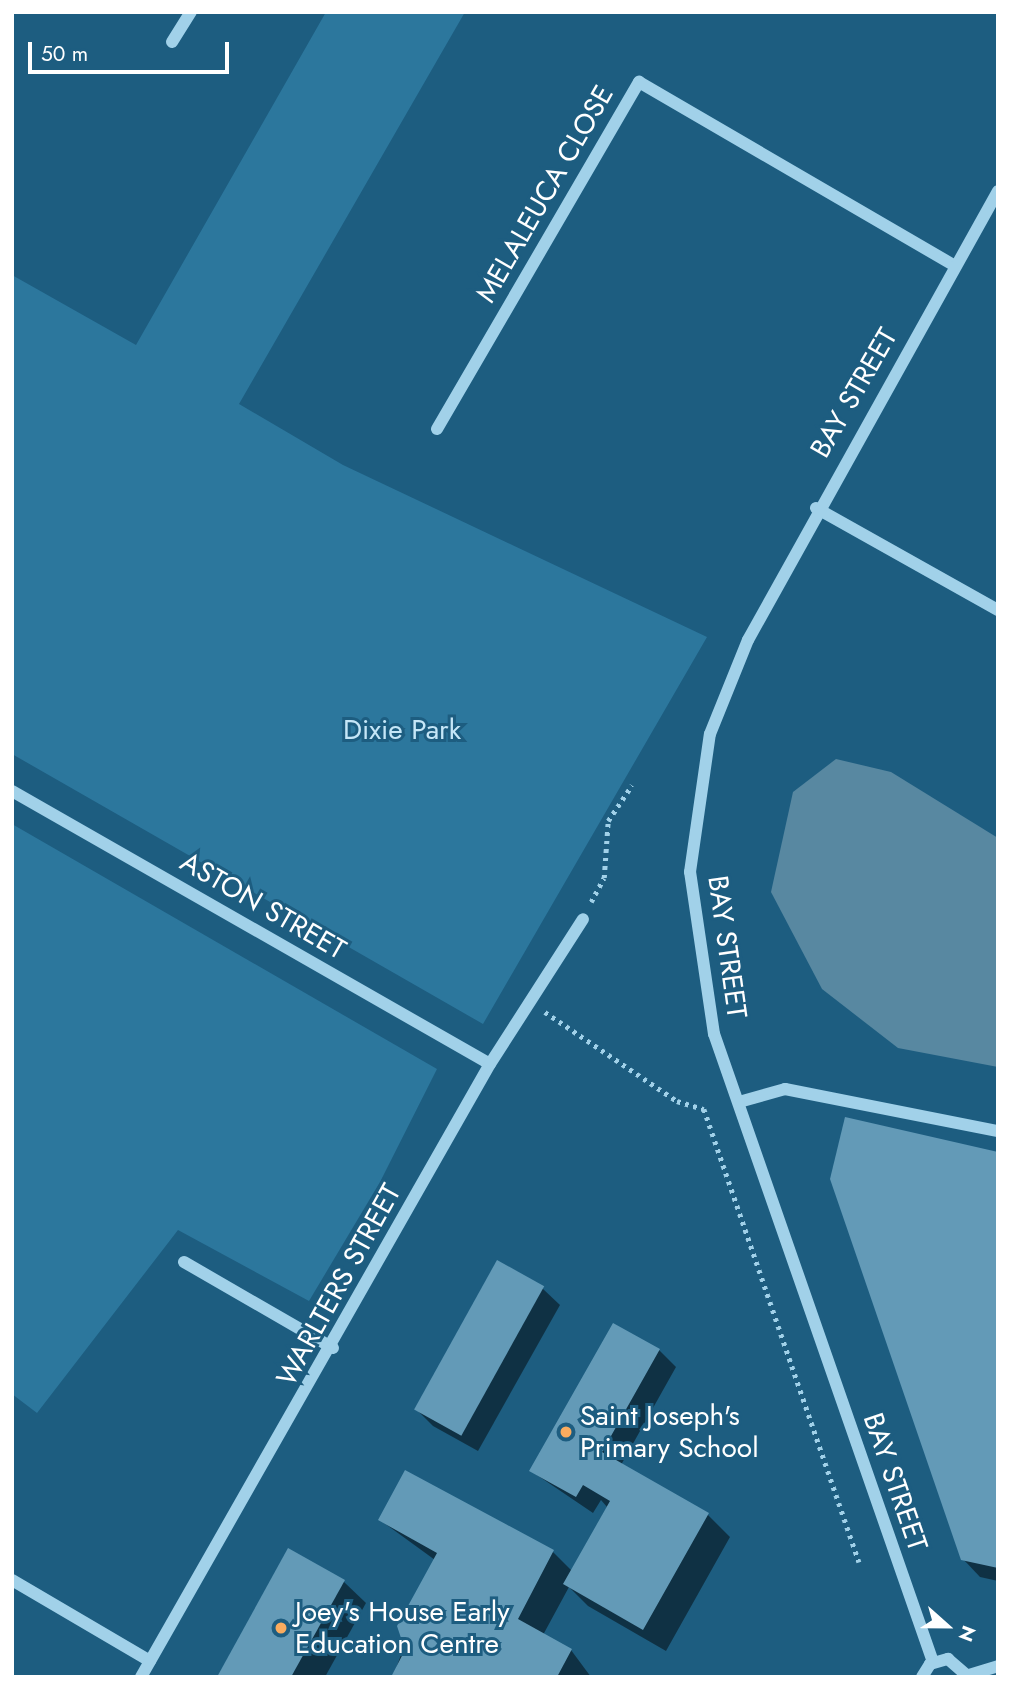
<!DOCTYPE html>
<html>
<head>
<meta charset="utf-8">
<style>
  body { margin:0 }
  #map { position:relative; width:1010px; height:1689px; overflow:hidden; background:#1d5d80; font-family:Jost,sans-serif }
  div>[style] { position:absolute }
  .green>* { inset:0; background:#2c779d }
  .water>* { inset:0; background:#5888a1 }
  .shadow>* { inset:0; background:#0007 }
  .building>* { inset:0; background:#639ab7; transform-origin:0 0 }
  .path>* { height:4.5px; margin-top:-2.25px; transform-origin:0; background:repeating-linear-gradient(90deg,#a1d1e9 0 3.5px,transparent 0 8.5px) }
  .minor>* { height:12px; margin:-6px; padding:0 6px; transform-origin:6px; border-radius:6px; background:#a1d1e9 }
  .dots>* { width:19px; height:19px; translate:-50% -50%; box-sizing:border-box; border:4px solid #1d5d80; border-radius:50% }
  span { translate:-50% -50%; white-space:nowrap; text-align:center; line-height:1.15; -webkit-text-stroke:6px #1d5d80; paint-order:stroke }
  .street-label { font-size:28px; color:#fff }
  .park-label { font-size:28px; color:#c5e6f7 }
  .poi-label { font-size:28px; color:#fff }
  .left { translate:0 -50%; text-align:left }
  .frame { position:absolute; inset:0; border:14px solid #fff; pointer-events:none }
  .north { position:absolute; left:912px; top:1591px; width:70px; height:70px; -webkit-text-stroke:5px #1d5d80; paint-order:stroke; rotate:111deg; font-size:19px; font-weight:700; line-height:28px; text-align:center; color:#fff }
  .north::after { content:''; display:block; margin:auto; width:24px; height:32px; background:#fff; clip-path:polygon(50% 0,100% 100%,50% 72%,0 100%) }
  .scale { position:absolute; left:28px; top:42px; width:201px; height:32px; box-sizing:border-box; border:4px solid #fff; border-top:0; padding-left:9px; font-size:21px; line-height:24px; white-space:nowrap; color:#fff; -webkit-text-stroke:5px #1d5d80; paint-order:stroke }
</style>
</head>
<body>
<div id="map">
  <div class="green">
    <i style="clip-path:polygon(326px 12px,465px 12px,239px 404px,343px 465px,707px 637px,483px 1024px,12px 754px,12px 275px,136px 345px)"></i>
    <i style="clip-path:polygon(12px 824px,437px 1069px,380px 1182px,309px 1301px,178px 1230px,37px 1413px,12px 1394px)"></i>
  </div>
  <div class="water">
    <i style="clip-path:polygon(836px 759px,891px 772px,998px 838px,998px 1067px,898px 1048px,822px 989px,771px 892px,793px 792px)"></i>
  </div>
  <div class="shadow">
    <i style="clip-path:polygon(998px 1154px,998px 1581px,980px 1577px,963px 1559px)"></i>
    <i style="clip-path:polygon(542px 1288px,560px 1305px,478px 1451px,433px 1426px,416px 1409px)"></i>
    <i style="clip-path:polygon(659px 1350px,676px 1367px,621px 1465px,708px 1515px,730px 1537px,666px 1651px,588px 1606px,569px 1587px,543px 1635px,571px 1650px,591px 1677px,393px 1677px,435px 1560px,380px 1520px,406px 1472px,553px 1552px,572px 1571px,607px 1507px,601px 1500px,593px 1513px,531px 1471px)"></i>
    <i style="clip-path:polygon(343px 1581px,366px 1603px,325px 1677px,219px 1677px)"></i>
  </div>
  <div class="building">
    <i style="clip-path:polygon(845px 1117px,998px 1152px,998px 1568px,961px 1560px,830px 1179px)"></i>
    <i style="left:497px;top:1260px;width:54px;height:171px;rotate:29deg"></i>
    <i style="clip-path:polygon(613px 1323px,660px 1349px,602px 1452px,709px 1513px,643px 1630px,563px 1584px,610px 1501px,583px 1485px,576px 1497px,529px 1471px)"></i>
    <i style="clip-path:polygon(405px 1470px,554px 1550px,518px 1619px,572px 1649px,557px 1677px,391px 1677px,405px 1650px,397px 1626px,437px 1553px,378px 1520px)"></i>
    <i style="clip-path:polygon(288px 1548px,345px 1580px,291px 1677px,217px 1677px)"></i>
  </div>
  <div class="path">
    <i style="left:591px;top:902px;width:27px;rotate:-62deg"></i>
    <i style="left:604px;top:878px;width:57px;rotate:-86deg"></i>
    <i style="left:608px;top:821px;width:43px;rotate:-56.3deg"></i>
    <i style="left:545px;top:1012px;width:159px;rotate:34deg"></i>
    <i style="left:677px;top:1101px;width:28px;rotate:17deg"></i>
    <i style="left:704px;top:1109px;width:479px;rotate:71.1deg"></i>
  </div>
  <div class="minor">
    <i style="left:172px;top:42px;width:36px;rotate:-58deg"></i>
    <i style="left:437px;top:429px;width:402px;rotate:-59.8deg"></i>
    <i style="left:639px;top:82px;width:366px;rotate:30.2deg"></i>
    <i style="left:816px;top:508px;width:209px;rotate:29.3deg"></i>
    <i style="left:12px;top:791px;width:550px;rotate:29.73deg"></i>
    <i style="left:739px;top:1102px;width:48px;rotate:-15.8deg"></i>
    <i style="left:785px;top:1089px;width:217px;rotate:11.2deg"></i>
    <i style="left:184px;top:1262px;width:172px;rotate:30deg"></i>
    <i style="left:12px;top:1580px;width:160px;rotate:30.4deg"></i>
    <i style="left:933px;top:1662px;width:665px;rotate:-109.22deg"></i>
    <i style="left:714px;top:1034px;width:164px;rotate:-98.4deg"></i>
    <i style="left:690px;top:872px;width:139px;rotate:-81.8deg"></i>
    <i style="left:710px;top:734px;width:101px;rotate:-68deg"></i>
    <i style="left:748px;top:640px;width:514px;rotate:-60.89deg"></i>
    <i style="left:969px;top:1675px;width:30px;rotate:-17deg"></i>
    <i style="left:141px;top:1677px;width:705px;rotate:-60.35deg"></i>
    <i style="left:490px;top:1064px;width:172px;rotate:-57.3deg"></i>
    <i style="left:922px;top:1677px;width:15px;rotate:-58deg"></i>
    <i style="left:930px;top:1664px;width:19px;rotate:-16deg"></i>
    <i style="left:948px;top:1659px;width:28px;rotate:41deg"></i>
  </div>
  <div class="dots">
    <i style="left:566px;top:1432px;background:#f9ac5f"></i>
    <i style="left:281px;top:1628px;background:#f9ac5f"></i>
  </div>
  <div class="street-label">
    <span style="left:545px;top:194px;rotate:-60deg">MELALEUCA CLOSE</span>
    <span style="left:854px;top:393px;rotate:-60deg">BAY STREET</span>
    <span style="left:263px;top:906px;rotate:30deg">ASTON STREET</span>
    <span style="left:727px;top:947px;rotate:82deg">BAY STREET</span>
    <span style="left:339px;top:1285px;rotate:-61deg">WARLTERS STREET</span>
    <span style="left:895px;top:1482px;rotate:71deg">BAY STREET</span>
  </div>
  <div class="park-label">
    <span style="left:402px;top:730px">Dixie Park</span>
  </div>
  <div class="poi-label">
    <span class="left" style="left:580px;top:1432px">Saint Joseph's<br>Primary School</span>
    <span class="left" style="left:295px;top:1628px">Joey's House Early<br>Education Centre</span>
  </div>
  <div class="frame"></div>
  <div class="north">N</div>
  <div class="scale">50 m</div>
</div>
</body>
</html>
